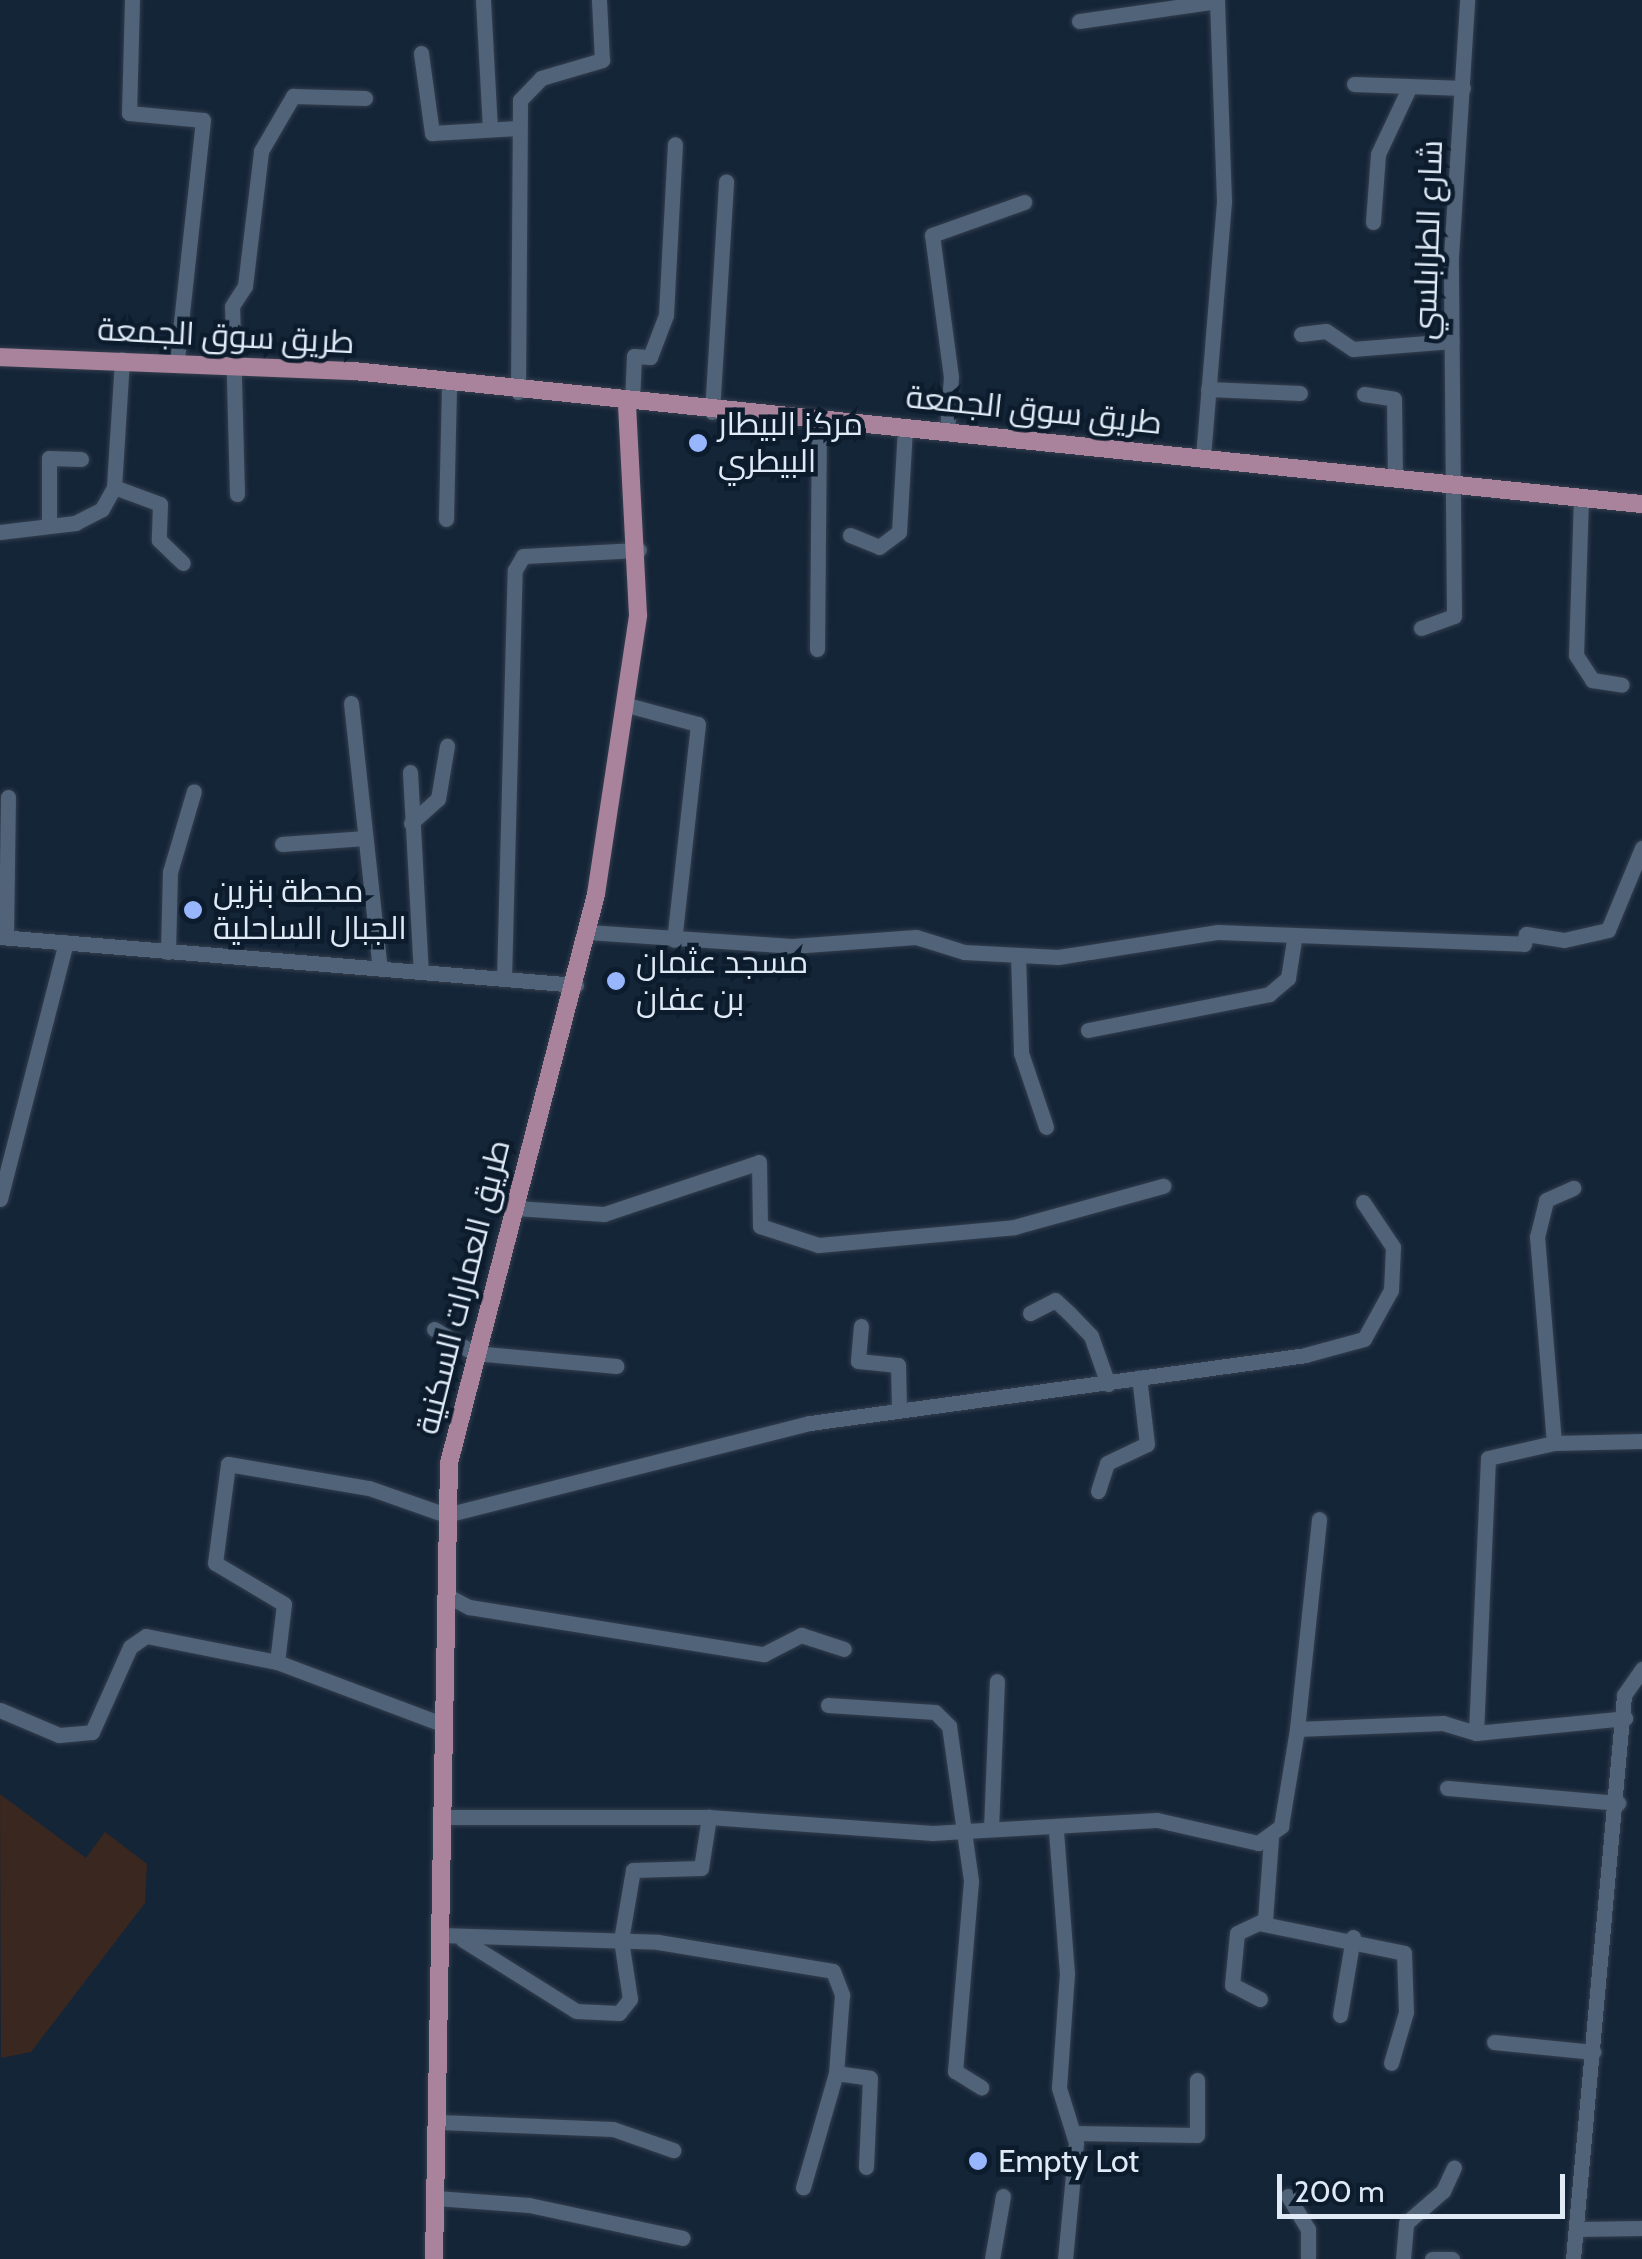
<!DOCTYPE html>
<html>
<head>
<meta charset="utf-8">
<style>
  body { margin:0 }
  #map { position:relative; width:1642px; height:2259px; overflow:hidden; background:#152538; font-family:Cabin,Cairo,sans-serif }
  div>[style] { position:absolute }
  .industrial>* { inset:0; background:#392720 }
  .roads { filter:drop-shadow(0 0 2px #333e4e) drop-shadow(0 0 2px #333e4e) }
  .minor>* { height:15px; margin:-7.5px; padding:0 7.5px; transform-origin:7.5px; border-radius:7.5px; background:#506378 }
  .major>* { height:18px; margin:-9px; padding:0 9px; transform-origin:9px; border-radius:9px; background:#a9839b }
  .dots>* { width:28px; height:28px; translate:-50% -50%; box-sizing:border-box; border:5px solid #0c1c2d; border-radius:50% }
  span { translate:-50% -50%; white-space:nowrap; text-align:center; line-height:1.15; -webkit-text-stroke:9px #0c1c2d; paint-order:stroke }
  .street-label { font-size:32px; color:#dfeaf6 }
  .poi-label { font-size:32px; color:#dfeaf6 }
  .left { translate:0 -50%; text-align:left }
  .scale { position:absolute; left:1277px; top:2174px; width:288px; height:45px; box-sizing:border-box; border:5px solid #dfeaf6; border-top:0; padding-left:12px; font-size:30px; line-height:35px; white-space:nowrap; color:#dfeaf6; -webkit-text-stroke:8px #0c1c2d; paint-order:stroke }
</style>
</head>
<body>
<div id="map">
  <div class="industrial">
    <i style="clip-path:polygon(0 1794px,86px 1858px,105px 1832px,147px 1864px,145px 1903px,31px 2052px,1px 2058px)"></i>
  </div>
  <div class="roads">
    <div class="minor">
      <i style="left:132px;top:0;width:113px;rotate:91.5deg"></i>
      <i style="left:129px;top:113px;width:74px;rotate:5.4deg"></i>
      <i style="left:203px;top:120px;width:239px;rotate:96.2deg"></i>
      <i style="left:483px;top:0;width:129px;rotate:86.9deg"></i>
      <i style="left:1079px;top:21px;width:139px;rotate:-8.2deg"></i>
      <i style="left:421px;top:53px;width:81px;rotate:82.2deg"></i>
      <i style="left:432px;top:133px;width:86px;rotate:-3.3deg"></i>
      <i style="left:1354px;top:84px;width:109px;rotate:2.1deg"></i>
      <i style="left:1373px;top:222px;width:68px;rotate:-85.8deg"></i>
      <i style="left:1378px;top:154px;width:75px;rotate:-64.8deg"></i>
      <i style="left:1301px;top:334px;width:25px;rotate:-7deg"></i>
      <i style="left:1326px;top:331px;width:32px;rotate:34deg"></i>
      <i style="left:1353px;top:349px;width:99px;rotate:-4.6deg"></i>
      <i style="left:1208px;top:389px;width:92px;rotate:2.5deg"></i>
      <i style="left:518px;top:392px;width:292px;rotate:-89.6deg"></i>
      <i style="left:520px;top:100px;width:30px;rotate:-46deg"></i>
      <i style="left:541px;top:78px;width:64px;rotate:-16.4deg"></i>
      <i style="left:602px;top:60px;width:60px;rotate:-92.9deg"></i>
      <i style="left:1364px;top:394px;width:30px;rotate:9deg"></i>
      <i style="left:1394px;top:399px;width:78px;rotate:89.3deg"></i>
      <i style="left:632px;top:403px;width:47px;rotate:-87.6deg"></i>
      <i style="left:634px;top:356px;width:16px;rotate:4deg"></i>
      <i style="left:650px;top:357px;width:45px;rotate:-69.1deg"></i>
      <i style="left:666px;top:315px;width:171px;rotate:-87deg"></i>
      <i style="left:712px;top:412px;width:231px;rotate:-86.5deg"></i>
      <i style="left:947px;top:431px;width:54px;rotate:-85.8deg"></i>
      <i style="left:951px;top:377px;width:143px;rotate:-97.6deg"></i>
      <i style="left:932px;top:235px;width:98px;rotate:-19.7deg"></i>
      <i style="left:1203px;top:457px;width:257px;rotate:-85.3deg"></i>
      <i style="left:1224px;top:201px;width:201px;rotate:-92deg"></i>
      <i style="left:114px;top:487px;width:49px;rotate:20.3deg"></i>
      <i style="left:160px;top:504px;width:36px;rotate:92deg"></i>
      <i style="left:159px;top:540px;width:33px;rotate:44deg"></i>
      <i style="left:237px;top:494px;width:188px;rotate:-91.5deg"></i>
      <i style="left:232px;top:306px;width:24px;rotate:-57deg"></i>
      <i style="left:245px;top:286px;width:136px;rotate:-83.2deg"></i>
      <i style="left:261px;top:151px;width:64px;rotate:-59.8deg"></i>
      <i style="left:293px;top:96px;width:72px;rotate:1.6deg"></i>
      <i style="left:1581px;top:497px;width:158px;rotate:91.8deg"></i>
      <i style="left:1576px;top:655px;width:30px;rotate:57deg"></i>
      <i style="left:1592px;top:680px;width:30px;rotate:9deg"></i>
      <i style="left:446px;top:519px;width:134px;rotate:-88.7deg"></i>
      <i style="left:49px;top:521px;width:63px;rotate:-90deg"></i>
      <i style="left:49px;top:458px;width:32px;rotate:2deg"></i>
      <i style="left:0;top:532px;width:76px;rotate:-6.8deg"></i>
      <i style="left:75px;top:523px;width:30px;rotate:-27deg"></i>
      <i style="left:102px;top:509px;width:25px;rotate:-61deg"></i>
      <i style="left:114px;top:487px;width:128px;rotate:-86.4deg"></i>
      <i style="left:850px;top:535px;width:31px;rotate:22deg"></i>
      <i style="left:879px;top:547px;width:25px;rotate:-37deg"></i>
      <i style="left:899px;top:532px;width:105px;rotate:-86.7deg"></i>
      <i style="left:1421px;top:628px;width:35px;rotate:-20deg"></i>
      <i style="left:1454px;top:616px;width:359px;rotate:-90.5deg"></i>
      <i style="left:1451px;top:257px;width:257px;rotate:-86.4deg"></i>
      <i style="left:817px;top:649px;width:231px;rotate:-89.5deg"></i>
      <i style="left:351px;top:703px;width:267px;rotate:83.8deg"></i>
      <i style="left:627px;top:705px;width:73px;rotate:15deg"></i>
      <i style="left:698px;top:724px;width:217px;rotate:96.3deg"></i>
      <i style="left:410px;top:772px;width:200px;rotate:86.9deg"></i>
      <i style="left:411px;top:823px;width:36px;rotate:-42deg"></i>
      <i style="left:438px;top:799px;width:54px;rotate:-80.4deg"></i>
      <i style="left:282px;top:844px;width:83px;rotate:-4.1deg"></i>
      <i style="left:588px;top:932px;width:204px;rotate:3.9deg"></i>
      <i style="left:792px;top:946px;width:124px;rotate:-4.2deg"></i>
      <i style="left:916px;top:937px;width:50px;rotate:17.4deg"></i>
      <i style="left:964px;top:952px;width:94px;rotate:3deg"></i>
      <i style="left:1058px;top:957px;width:162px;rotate:-8.9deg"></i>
      <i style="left:1218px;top:932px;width:306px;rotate:2.2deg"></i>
      <i style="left:1524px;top:944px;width:10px;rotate:-79deg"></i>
      <i style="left:1526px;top:934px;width:38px;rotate:9deg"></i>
      <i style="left:1564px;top:940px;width:45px;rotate:-12.8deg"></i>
      <i style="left:1608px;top:930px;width:89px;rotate:-67.5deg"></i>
      <i style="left:0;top:937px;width:578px;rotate:4.76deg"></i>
      <i style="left:6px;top:937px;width:140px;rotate:-89.2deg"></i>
      <i style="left:168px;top:952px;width:80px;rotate:-88.6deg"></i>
      <i style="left:170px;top:872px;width:84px;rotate:-73.5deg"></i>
      <i style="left:1018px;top:955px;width:98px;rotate:88.2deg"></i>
      <i style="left:1021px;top:1053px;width:78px;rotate:71.3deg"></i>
      <i style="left:504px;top:979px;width:409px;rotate:-88.5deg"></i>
      <i style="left:515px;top:570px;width:16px;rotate:-60deg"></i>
      <i style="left:523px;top:556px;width:116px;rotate:-3deg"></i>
      <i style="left:1088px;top:1030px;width:185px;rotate:-11.2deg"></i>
      <i style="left:1269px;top:994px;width:25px;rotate:-40deg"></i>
      <i style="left:1288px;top:978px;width:38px;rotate:-81deg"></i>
      <i style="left:0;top:1199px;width:265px;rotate:-75.6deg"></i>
      <i style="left:516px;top:1208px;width:88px;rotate:3.9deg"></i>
      <i style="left:604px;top:1214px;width:163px;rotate:-18.5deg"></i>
      <i style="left:759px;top:1162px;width:64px;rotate:89.1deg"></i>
      <i style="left:760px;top:1226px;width:61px;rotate:18.1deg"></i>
      <i style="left:818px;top:1245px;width:197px;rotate:-5.2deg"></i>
      <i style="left:1014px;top:1227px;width:155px;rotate:-15.4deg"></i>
      <i style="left:1030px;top:1313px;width:28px;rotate:-27deg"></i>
      <i style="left:1055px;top:1300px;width:18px;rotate:43deg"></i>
      <i style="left:1068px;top:1312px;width:33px;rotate:46deg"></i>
      <i style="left:1091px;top:1336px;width:51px;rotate:70.5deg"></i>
      <i style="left:861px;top:1326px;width:35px;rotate:95deg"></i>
      <i style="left:858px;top:1361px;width:40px;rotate:5.7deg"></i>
      <i style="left:898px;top:1365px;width:45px;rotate:88.7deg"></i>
      <i style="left:434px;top:1329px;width:47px;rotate:31deg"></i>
      <i style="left:474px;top:1353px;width:143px;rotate:5.2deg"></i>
      <i style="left:1554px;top:1443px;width:207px;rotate:-94.7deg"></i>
      <i style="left:1537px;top:1237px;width:38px;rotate:-76deg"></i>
      <i style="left:1546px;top:1200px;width:30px;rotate:-24deg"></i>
      <i style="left:1098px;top:1491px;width:29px;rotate:-72deg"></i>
      <i style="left:1107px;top:1463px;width:44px;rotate:-25.4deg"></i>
      <i style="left:1147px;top:1444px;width:67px;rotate:-96.8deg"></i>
      <i style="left:446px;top:1595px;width:26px;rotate:28deg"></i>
      <i style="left:469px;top:1607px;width:299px;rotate:9.1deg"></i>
      <i style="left:764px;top:1654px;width:42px;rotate:-27.2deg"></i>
      <i style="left:801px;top:1635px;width:45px;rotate:18deg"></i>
      <i style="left:277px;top:1662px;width:58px;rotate:-83.1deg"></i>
      <i style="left:284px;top:1604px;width:80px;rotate:-149.3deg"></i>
      <i style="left:215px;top:1563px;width:100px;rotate:-82.5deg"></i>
      <i style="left:228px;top:1464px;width:143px;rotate:9.7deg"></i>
      <i style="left:369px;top:1488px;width:82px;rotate:19.3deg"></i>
      <i style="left:446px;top:1515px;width:375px;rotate:-14.2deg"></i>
      <i style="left:810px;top:1423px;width:500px;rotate:-7.8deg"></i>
      <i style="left:1305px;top:1355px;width:61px;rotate:-15.2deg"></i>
      <i style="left:1364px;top:1339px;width:56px;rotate:-61.1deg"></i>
      <i style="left:1391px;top:1290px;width:43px;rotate:-87.3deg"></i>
      <i style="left:1393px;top:1247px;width:54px;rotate:-123.7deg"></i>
      <i style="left:828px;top:1705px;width:107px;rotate:3.7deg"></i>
      <i style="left:935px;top:1712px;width:20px;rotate:45deg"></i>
      <i style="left:949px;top:1726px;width:157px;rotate:81.9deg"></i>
      <i style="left:971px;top:1881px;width:191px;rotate:94.8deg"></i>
      <i style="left:955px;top:2071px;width:31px;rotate:32deg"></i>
      <i style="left:0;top:1710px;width:64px;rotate:23deg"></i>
      <i style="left:59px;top:1735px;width:33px;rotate:-5deg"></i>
      <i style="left:92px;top:1732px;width:93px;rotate:-65.9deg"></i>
      <i style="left:130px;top:1647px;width:19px;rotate:-35deg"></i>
      <i style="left:146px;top:1636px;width:134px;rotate:11.2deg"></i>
      <i style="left:277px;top:1662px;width:179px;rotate:20.6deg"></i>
      <i style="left:1297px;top:1729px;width:211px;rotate:-84deg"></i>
      <i style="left:1476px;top:1733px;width:275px;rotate:-87.5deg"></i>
      <i style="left:1488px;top:1458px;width:68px;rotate:-12.8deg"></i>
      <i style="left:1554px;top:1443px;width:88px;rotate:-1.3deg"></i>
      <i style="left:1447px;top:1788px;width:172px;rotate:5deg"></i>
      <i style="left:442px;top:1817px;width:267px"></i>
      <i style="left:709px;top:1817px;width:224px;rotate:4.1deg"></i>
      <i style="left:932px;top:1833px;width:225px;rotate:-3.3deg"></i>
      <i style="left:1157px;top:1820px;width:104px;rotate:12.8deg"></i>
      <i style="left:1258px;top:1843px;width:29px;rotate:-36deg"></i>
      <i style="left:1281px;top:1826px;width:98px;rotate:-80.6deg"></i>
      <i style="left:1297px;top:1729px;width:146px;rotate:-2.4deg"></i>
      <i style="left:1443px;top:1723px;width:34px;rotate:17deg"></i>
      <i style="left:1476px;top:1733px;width:150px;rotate:-5.7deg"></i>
      <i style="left:991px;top:1829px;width:148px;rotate:-87.7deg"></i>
      <i style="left:1056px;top:1831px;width:142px;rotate:85.6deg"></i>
      <i style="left:1067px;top:1973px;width:115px;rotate:94deg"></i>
      <i style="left:1059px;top:2088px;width:58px;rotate:72.8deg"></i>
      <i style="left:1076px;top:2143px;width:117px;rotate:95.4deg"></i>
      <i style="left:1263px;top:1924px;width:144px;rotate:11.6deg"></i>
      <i style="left:1404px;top:1953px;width:59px;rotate:88.1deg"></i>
      <i style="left:1406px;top:2012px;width:53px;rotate:106.4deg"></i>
      <i style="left:440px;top:1935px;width:218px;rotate:1.8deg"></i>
      <i style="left:658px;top:1942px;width:177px;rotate:9.4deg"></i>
      <i style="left:833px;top:1971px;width:26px;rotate:69deg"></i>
      <i style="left:842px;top:1995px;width:78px;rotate:94.4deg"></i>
      <i style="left:836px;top:2073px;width:119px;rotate:106.1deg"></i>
      <i style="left:463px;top:1940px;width:133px;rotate:32.1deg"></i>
      <i style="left:576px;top:2011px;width:43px;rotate:2.7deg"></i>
      <i style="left:619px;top:2013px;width:18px;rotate:-52deg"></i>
      <i style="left:630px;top:1999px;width:60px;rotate:-98.7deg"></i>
      <i style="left:621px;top:1940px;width:71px;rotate:-80.3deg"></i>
      <i style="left:633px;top:1870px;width:68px;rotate:-1.7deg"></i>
      <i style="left:701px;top:1868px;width:52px;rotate:-81.1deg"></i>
      <i style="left:1260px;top:1999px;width:31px;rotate:-153deg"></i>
      <i style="left:1232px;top:1985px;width:52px;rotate:-84.5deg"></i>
      <i style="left:1237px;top:1933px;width:31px;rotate:-25deg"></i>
      <i style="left:1265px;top:1920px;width:81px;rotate:-85.8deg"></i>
      <i style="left:1340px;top:2015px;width:79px;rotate:-80.5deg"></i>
      <i style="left:1494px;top:2042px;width:100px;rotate:5.7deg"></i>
      <i style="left:836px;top:2073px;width:34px;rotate:8deg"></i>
      <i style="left:870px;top:2078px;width:89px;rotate:92.6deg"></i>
      <i style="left:440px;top:2122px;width:173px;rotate:2.3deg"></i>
      <i style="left:613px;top:2129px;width:64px;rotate:19.3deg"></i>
      <i style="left:1075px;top:2133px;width:122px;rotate:0.9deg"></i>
      <i style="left:1197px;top:2135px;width:55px;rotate:-90deg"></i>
      <i style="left:1288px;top:2196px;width:39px;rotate:59deg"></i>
      <i style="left:1308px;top:2229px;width:30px;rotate:90deg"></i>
      <i style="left:436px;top:2198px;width:93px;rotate:4.3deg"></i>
      <i style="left:529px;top:2205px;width:157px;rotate:12.1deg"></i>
      <i style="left:1576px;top:2229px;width:66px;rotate:-0.9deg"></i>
      <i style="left:992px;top:2259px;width:64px;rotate:-80.1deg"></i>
      <i style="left:1403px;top:2259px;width:36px;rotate:-85deg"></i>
      <i style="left:1406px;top:2223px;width:49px;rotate:-40.9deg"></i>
      <i style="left:1443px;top:2191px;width:26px;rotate:-65deg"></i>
      <i style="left:1432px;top:2259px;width:20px"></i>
      <i style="left:1573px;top:2259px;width:566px;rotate:-84.83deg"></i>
      <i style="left:1624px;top:1695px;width:32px;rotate:-55deg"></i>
    </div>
    <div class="major">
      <i style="left:0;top:357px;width:354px;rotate:2.3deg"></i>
      <i style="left:354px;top:371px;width:1295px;rotate:5.9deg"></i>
      <i style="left:434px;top:2259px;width:796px;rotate:-88.92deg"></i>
      <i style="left:449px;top:1463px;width:588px;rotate:-75.51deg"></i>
      <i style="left:596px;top:894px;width:282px;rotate:-81.4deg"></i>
      <i style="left:638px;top:615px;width:213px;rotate:-93deg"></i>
    </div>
  </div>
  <div class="dots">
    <i style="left:698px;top:443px;background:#97b6fd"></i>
    <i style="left:193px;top:910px;background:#97b6fd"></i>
    <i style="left:616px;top:981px;background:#97b6fd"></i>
    <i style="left:978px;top:2161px;background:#97b6fd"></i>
  </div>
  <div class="street-label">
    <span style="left:1428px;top:240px;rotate:-88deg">شارع الطرابلسي</span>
    <span style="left:226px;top:336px;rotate:3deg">طريق سوق الجمعة</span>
    <span style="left:1034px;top:410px;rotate:6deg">طريق سوق الجمعة</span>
    <span style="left:463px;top:1287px;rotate:-76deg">طريق العمارات السكنية</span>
  </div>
  <div class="poi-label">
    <span class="left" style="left:718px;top:443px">مركز البيطار<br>البيطري</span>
    <span class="left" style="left:213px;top:910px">محطة بنزين<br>الجبال الساحلية</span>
    <span class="left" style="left:636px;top:981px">مسجد عثمان<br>بن عفان</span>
    <span class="left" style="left:998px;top:2161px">Empty Lot</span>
  </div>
  <div class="scale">200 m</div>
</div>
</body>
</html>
